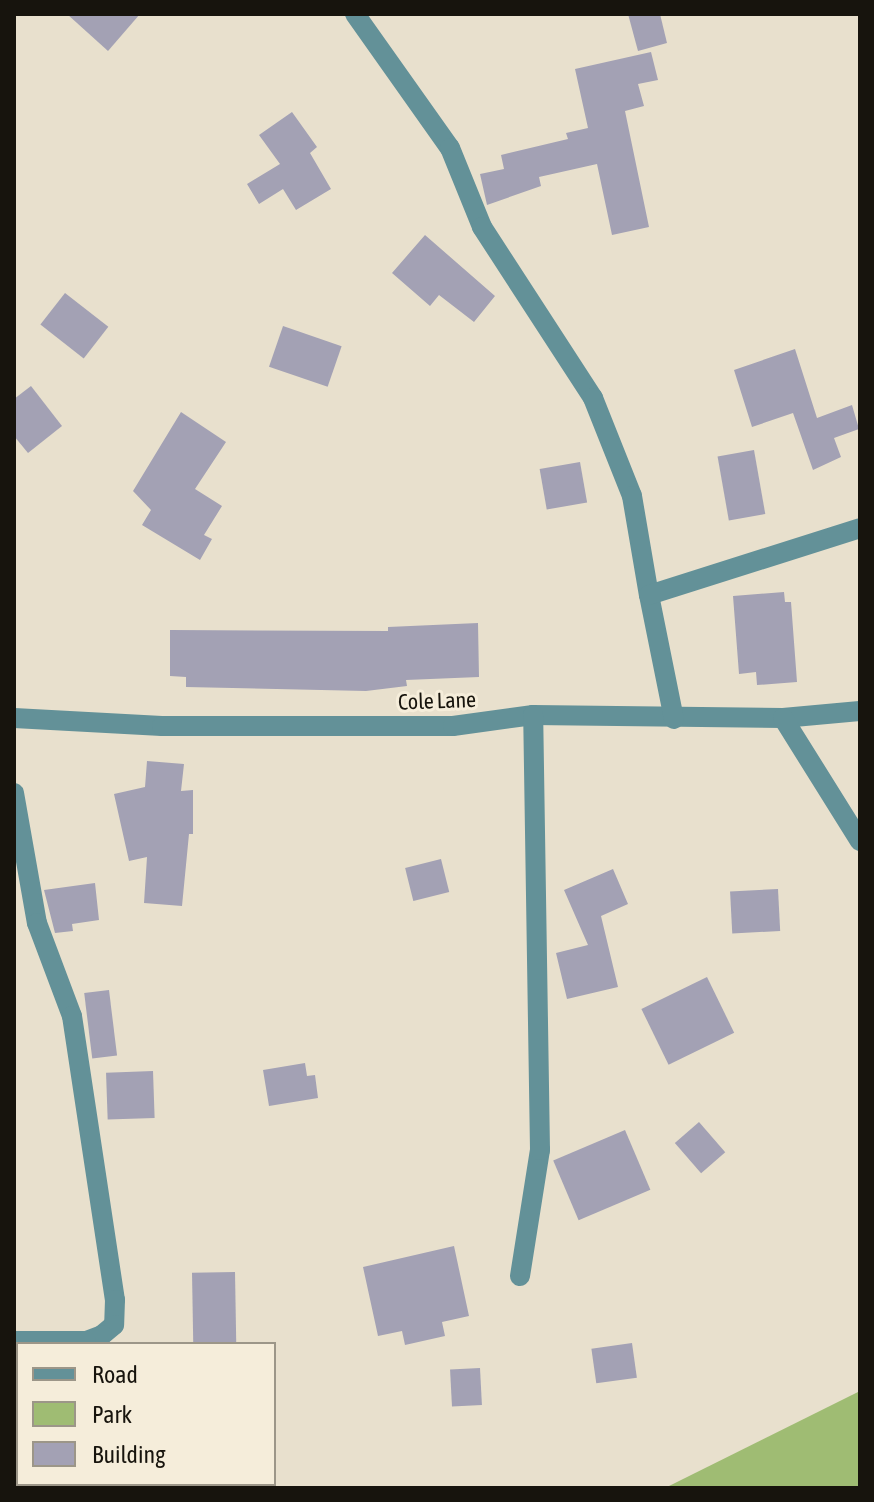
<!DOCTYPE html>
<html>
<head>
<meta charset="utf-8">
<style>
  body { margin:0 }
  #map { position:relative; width:874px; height:1502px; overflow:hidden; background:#e8e0cd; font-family:"Asap Condensed",sans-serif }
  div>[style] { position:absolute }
  .green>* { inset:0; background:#9fbc73 }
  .building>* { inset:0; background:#a3a1b4; transform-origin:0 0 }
  .minor>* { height:20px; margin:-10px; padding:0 10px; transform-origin:10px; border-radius:10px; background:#639198 }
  span { translate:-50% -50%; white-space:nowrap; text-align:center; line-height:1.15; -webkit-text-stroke:6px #f5edda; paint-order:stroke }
  .street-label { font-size:22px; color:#17140d }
  .frame { position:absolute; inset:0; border:16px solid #17140d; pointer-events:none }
  .legend { position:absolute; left:16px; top:1342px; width:260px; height:144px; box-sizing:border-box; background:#f5edda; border:2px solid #9c9688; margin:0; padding:10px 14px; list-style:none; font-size:24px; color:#17140d }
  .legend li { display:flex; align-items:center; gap:16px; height:40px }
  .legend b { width:40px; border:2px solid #9c9688 }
</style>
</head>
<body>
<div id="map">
  <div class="green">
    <i style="clip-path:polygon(860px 1391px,860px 1488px,665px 1488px)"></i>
  </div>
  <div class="building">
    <i style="clip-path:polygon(67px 14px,140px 14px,108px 51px)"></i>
    <i style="clip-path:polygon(628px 14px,660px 14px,667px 43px,638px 51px)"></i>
    <i style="clip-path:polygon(651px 52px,658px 80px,638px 84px,644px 106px,625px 111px,649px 227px,612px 235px,597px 164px,539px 177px,541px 186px,487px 205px,480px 174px,504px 169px,501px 155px,568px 139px,566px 133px,588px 128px,575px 69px)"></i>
    <i style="clip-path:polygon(292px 112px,317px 147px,310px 153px,331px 189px,296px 210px,283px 189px,259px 204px,247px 184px,280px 164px,259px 135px)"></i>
    <i style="clip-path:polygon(425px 235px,495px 296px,474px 322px,439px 295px,430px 306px,392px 273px)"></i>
    <i style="left:65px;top:293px;width:55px;height:40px;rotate:38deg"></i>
    <i style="left:283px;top:326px;width:62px;height:43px;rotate:19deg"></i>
    <i style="clip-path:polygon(795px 349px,817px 418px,852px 405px,859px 429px,834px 438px,841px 457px,813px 470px,793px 413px,752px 427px,734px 370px)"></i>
    <i style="clip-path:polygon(31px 386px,62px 426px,28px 453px,14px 436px,14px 399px)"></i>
    <i style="clip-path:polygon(181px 412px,226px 442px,195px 489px,222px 506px,204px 535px,212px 539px,200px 560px,142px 525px,151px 510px,133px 491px)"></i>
    <i style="left:754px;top:450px;width:65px;height:37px;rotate:80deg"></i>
    <i style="left:580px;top:462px;width:41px;height:41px;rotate:80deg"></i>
    <i style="clip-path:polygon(784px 592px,785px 602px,791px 602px,797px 682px,757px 685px,756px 672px,739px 674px,733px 596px)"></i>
    <i style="clip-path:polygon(478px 623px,479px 677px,406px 680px,407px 686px,366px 691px,186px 687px,186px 677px,170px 676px,170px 630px,388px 631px,388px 627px)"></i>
    <i style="clip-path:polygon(147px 761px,184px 764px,181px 791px,193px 790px,193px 834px,189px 834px,182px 906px,144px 903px,147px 857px,129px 861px,114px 794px,145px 787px)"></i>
    <i style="left:441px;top:859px;width:34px;height:37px;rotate:76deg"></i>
    <i style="clip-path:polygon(613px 869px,628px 904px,601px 916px,618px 987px,567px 999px,556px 953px,588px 945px,564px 890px)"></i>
    <i style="clip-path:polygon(95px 883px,99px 920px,72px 924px,73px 931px,55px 933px,44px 890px)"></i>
    <i style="left:778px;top:889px;width:42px;height:48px;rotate:87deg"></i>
    <i style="left:707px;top:977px;width:62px;height:73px;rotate:64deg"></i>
    <i style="left:109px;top:990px;width:66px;height:25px;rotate:83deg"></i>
    <i style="clip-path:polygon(305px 1063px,307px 1076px,315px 1075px,318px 1098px,269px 1106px,263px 1070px)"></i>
    <i style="left:153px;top:1071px;width:47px;height:47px;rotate:88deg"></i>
    <i style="left:699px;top:1122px;width:40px;height:32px;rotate:49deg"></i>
    <i style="left:625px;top:1130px;width:65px;height:78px;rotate:67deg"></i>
    <i style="clip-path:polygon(454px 1246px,469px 1316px,442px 1322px,445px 1336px,405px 1345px,402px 1331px,378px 1336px,363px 1267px)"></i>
    <i style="left:235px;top:1272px;width:72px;height:43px;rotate:89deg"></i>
    <i style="left:632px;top:1343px;width:35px;height:41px;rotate:82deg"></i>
    <i style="left:480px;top:1368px;width:37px;height:30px;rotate:87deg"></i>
  </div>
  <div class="minor">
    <i style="left:355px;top:14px;width:164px;rotate:54.7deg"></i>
    <i style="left:450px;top:148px;width:85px;rotate:67.9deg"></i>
    <i style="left:482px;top:227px;width:204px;rotate:57deg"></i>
    <i style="left:593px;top:398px;width:105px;rotate:68.3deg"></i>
    <i style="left:632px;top:496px;width:100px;rotate:80.3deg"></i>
    <i style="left:14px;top:718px;width:148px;rotate:3.1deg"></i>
    <i style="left:162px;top:726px;width:291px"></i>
    <i style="left:453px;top:726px;width:81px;rotate:-7.8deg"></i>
    <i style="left:533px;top:715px;width:250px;rotate:0.7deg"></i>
    <i style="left:783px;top:718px;width:77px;rotate:-5.2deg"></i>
    <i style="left:783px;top:718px;width:145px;rotate:58deg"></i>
    <i style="left:674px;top:719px;width:126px;rotate:-101.4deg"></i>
    <i style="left:649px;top:595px;width:221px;rotate:-17.6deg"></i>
    <i style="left:14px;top:793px;width:132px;rotate:80deg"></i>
    <i style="left:37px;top:923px;width:99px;rotate:69.4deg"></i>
    <i style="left:72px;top:1016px;width:287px;rotate:81.4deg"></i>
    <i style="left:115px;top:1300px;width:25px;rotate:92deg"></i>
    <i style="left:114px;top:1325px;width:16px;rotate:140deg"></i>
    <i style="left:102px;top:1335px;width:17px;rotate:159deg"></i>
    <i style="left:86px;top:1341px;width:72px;rotate:180deg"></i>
    <i style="left:520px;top:1276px;width:128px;rotate:-81deg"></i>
    <i style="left:540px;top:1150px;width:435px;rotate:-90.9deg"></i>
  </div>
  <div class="street-label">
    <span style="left:437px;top:701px;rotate:-2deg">Cole Lane</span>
  </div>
  <div class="frame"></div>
  <ul class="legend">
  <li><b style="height:10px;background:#639198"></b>Road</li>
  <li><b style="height:22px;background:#9fbc73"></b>Park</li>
  <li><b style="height:22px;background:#a3a1b4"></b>Building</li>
  </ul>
</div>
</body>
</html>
